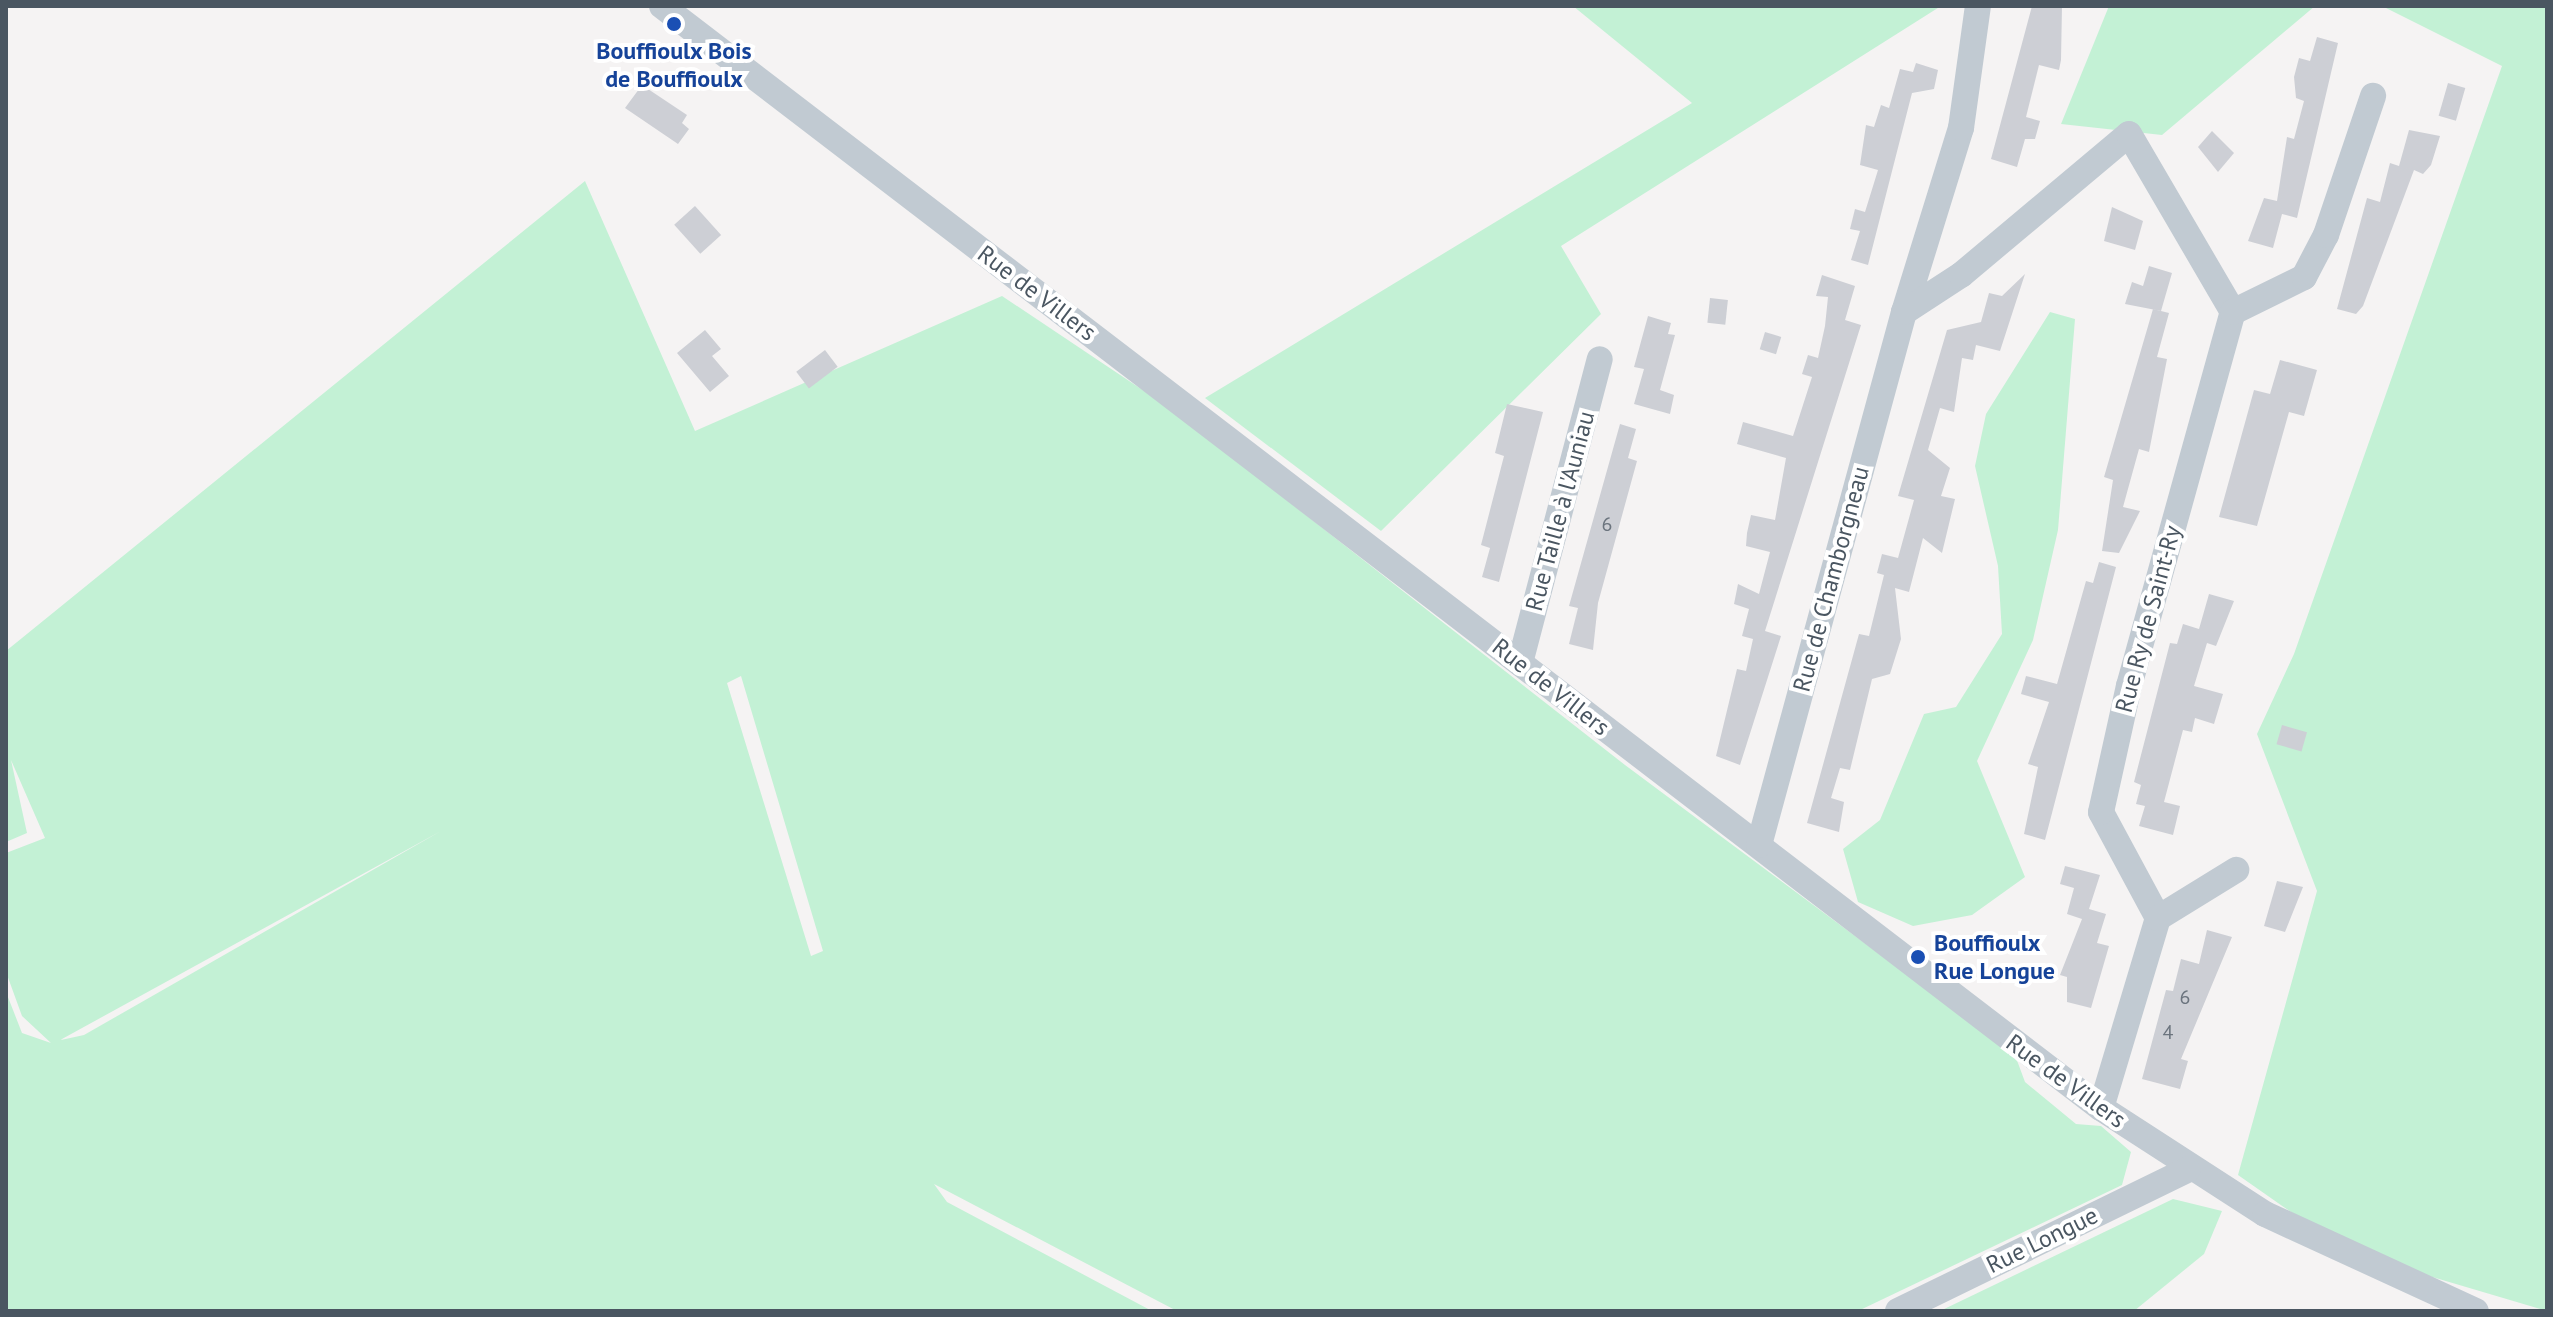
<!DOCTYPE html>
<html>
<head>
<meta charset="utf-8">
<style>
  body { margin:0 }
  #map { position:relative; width:2553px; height:1317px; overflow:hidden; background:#f5f3f3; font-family:"PT Sans",sans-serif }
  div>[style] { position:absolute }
  .green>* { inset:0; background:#c3f1d5 }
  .building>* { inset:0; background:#cdcfd5; transform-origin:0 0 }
  .minor>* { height:26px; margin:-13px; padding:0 13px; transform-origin:13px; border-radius:13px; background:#c1cad2 }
  .dots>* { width:22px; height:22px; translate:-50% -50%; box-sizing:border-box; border:4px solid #fff; border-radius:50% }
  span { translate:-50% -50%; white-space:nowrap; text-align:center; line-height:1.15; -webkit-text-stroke:8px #fff; paint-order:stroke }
  .number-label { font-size:20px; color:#6b747e }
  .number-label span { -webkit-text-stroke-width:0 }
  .transit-label { font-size:24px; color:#164399; font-weight:700 }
  .left { translate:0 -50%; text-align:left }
  .street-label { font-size:24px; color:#4a5661 }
  .frame { position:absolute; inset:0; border:8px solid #4a5661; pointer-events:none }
</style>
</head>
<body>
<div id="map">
  <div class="green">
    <i style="clip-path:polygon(1573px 6px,1941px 6px,1561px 246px,1601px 314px,1381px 531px,1205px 398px,1692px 103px)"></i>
    <i style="clip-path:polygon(2109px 6px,2315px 6px,2162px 135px,2061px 124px)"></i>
    <i style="clip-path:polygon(2382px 6px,2547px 6px,2547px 1311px,2348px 1252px,2238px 1175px,2317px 891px,2257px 734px,2294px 654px,2502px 66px)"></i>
    <i style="clip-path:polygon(evenodd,585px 181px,695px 431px,1002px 296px,1168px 407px,1625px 765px,2015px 1055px,2025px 1082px,2076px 1124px,2101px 1126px,2131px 1152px,2122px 1185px,1858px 1311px,1177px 1311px,934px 1184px,947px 1202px,1152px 1311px,6px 1311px,6px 992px,22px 1033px,51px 1043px,22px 1016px,6px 972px,6px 853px,45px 838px,11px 760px,27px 833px,6px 842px,6px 651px,585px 181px,741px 676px,823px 951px,811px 956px,727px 683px,741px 676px,585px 181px,441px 831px,84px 1035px,61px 1040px,62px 1039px,441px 831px)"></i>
    <i style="clip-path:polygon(2050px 312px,2075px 319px,2058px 530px,2033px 640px,1977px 761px,2025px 877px,1972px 915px,1913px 926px,1858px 902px,1843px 849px,1880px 820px,1924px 714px,1956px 707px,2002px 634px,1998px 566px,1975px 466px,1986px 414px)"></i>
    <i style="clip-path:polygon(2173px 1199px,2222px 1211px,2204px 1254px,2134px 1311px,1940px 1311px)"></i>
  </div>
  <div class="building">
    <i style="clip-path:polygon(2032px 6px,2062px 6px,2061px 60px,2059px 70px,2039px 65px,2026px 117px,2040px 121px,2035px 139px,2025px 139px,2017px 167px,1991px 159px)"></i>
    <i style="clip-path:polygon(2317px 37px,2338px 43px,2297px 218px,2282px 214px,2273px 248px,2248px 241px,2264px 198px,2277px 201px,2287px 137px,2294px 139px,2304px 101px,2296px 98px,2294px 77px,2299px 58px,2310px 61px)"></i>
    <i style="clip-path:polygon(1916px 63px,1938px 70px,1934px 89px,1912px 93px,1868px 265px,1851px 260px,1860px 231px,1850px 229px,1855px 209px,1865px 212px,1878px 170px,1860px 165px,1866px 125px,1874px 127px,1881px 105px,1889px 108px,1900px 69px,1913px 72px)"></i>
    <i style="left:2448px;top:83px;width:18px;height:34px;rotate:16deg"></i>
    <i style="clip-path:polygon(642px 85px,687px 115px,682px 123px,689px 129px,678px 144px,625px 108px)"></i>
    <i style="clip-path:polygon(2409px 130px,2440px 136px,2431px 165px,2423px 174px,2414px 170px,2363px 306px,2356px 314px,2337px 309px,2367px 198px,2380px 202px,2390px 163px,2399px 166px)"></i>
    <i style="clip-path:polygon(2212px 131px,2234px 153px,2218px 172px,2198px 147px)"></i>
    <i style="left:695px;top:206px;width:39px;height:28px;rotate:48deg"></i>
    <i style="clip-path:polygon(2112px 207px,2143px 221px,2135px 250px,2104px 241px)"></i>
    <i style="clip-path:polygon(2149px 266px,2172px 273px,2161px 311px,2125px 304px,2132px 282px,2143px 286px)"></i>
    <i style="clip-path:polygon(2025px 274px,2000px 351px,1976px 345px,1973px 360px,1962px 358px,1954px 412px,1940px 408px,1928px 450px,1950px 468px,1941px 496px,1955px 499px,1942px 553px,1923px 538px,1909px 592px,1895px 588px,1901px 639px,1890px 674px,1872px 679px,1850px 770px,1840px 768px,1831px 798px,1844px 802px,1839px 832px,1807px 823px,1859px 634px,1869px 636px,1884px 575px,1877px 573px,1882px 554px,1898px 558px,1914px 500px,1898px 496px,1947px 330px,1981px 322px,1989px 293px,2002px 296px)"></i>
    <i style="clip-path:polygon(1822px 275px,1855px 286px,1845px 320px,1861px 325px,1765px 631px,1781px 636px,1740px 765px,1716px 756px,1737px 669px,1746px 671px,1753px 639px,1742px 636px,1749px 609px,1734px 604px,1738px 584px,1759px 594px,1770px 552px,1746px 546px,1747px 533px,1751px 515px,1775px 520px,1786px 458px,1737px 444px,1743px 422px,1793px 436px,1812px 377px,1802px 374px,1808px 355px,1818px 358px,1825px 326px,1828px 297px,1816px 296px)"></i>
    <i style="left:1710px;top:298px;width:18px;height:25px;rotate:6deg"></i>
    <i style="clip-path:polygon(2153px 309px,2169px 313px,2157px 357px,2167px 359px,2149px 452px,2139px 449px,2123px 507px,2140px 511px,2119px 553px,2102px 551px,2113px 480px,2104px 477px)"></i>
    <i style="clip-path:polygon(1648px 316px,1671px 323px,1668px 334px,1675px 335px,1660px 390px,1674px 395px,1670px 414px,1634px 404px,1644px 369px,1634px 367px)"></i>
    <i style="clip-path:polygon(705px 330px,721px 349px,712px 356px,729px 376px,710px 392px,677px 353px)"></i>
    <i style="left:1765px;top:332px;width:17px;height:18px;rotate:17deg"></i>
    <i style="left:825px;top:350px;width:21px;height:36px;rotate:53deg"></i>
    <i style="clip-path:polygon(2280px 360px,2317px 370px,2304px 416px,2289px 412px,2257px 526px,2219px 517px,2254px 390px,2270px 394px)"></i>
    <i style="clip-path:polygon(1507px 404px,1543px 412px,1499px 582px,1482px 577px,1490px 548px,1481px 545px,1504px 456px,1495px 453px)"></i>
    <i style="clip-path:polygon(1620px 424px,1636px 429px,1628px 458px,1637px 461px,1598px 603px,1593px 650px,1569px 644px,1578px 608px,1569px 606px)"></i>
    <i style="clip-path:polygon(2099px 562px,2116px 567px,2045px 840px,2024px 834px,2038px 767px,2028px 764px,2049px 702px,2021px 694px,2026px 676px,2057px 684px,2086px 581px,2093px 583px)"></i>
    <i style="clip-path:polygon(2209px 594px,2234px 601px,2216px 646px,2207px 643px,2194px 686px,2223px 694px,2214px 724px,2195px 718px,2192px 732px,2183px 730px,2164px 802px,2180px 806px,2173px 835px,2139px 826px,2145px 806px,2136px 804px,2141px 785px,2134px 782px,2170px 643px,2177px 644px,2183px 624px,2199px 629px)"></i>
    <i style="left:2282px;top:725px;width:26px;height:20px;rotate:16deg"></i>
    <i style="clip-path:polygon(2065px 866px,2100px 875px,2089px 909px,2106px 914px,2097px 943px,2109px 946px,2091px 1008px,2067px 1002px,2067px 977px,2060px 975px,2082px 919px,2067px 914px,2074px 888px,2060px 884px)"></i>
    <i style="clip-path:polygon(2277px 881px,2303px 887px,2285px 932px,2264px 926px)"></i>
    <i style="clip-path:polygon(2207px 930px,2232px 937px,2181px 1059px,2188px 1061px,2180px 1089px,2142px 1079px,2166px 990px,2173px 991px,2181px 959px,2199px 964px)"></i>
  </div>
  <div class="minor">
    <i style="left:662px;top:6px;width:1812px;rotate:37.45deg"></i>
    <i style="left:2101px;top:1108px;width:195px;rotate:32.9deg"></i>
    <i style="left:2265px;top:1214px;width:232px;rotate:24.7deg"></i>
    <i style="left:1904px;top:312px;width:193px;rotate:-72.8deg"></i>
    <i style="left:1961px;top:128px;width:123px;rotate:-82.1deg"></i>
    <i style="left:1520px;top:663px;width:314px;rotate:-75.3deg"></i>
    <i style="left:1759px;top:845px;width:552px;rotate:-74.78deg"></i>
    <i style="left:1904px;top:312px;width:68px;rotate:-33deg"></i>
    <i style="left:1961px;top:275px;width:219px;rotate:-40deg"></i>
    <i style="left:2129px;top:134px;width:206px;rotate:59.7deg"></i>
    <i style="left:2158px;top:918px;width:120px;rotate:-118.3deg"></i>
    <i style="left:2101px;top:812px;width:129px;rotate:-77.5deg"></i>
    <i style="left:2129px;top:686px;width:388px;rotate:-74.5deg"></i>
    <i style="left:2233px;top:312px;width:79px;rotate:-26.2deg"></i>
    <i style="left:2304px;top:277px;width:47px;rotate:-62.4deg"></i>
    <i style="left:2326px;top:235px;width:147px;rotate:-71.3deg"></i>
    <i style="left:2101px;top:1108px;width:198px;rotate:-73.3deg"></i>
    <i style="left:2158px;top:918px;width:92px;rotate:-31.6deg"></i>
    <i style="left:1898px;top:1311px;width:322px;rotate:-26deg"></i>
  </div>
  <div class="dots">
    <i style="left:674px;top:24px;background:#1a4fb4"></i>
    <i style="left:1918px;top:957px;background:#1a4fb4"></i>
  </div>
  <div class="number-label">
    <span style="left:1607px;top:524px">6</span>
    <span style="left:2185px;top:997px">6</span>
    <span style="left:2168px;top:1032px">4</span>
  </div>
  <div class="transit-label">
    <span style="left:674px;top:65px">Bouffioulx Bois<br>de Bouffioulx</span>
    <span class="left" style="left:1934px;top:957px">Bouffioulx<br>Rue Longue</span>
  </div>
  <div class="street-label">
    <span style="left:1037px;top:293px;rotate:37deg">Rue de Villers</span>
    <span style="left:1560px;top:511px;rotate:-75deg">Rue Taille à l'Auniau</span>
    <span style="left:1831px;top:579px;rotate:-75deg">Rue de Chamborgneau</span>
    <span style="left:2148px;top:619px;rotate:-75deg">Rue Ry de Saint-Ry</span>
    <span style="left:1551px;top:687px;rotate:38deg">Rue de Villers</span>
    <span style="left:2066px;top:1081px;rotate:36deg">Rue de Villers</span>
    <span style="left:2042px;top:1240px;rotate:-26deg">Rue Longue</span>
  </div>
  <div class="frame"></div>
</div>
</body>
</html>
